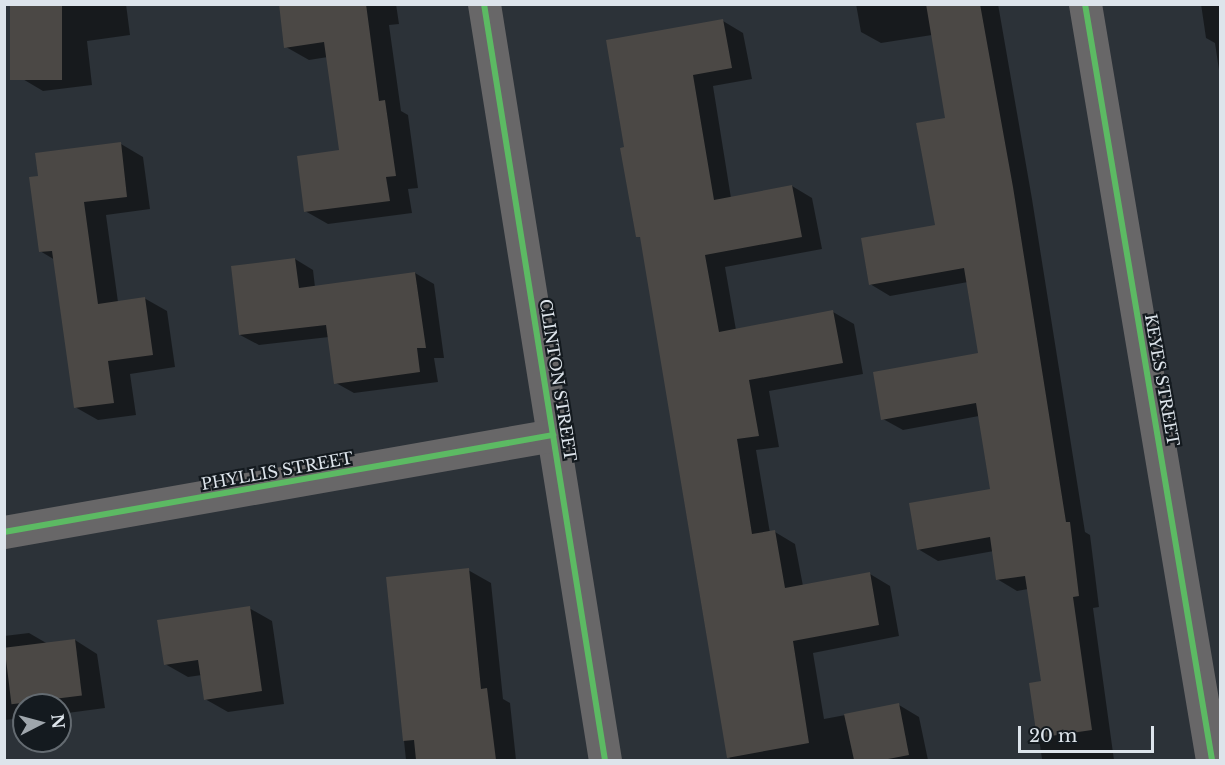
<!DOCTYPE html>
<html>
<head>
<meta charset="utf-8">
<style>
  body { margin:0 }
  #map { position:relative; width:1225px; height:765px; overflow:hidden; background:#2c3238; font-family:"Libre Baskerville",serif }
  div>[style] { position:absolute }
  .shadow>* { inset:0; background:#0007 }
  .building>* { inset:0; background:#4b4845; transform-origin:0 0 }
  .street>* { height:33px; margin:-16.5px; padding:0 16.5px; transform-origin:16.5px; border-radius:16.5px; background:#686768 }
  .cycleway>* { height:6px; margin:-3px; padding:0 3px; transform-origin:3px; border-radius:3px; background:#5cba63 }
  span { translate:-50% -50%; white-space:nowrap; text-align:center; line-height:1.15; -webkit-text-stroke:4.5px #141a1f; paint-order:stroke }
  .street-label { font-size:16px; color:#dde4eb }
  .frame { position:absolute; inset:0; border:6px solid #dde4eb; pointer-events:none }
  .north { position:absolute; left:12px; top:693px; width:60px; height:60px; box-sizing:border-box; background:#141a1f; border:2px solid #646b71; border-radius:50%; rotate:84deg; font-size:16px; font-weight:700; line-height:24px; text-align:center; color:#dde4eb }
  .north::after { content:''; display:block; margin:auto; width:21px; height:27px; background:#9fa6ac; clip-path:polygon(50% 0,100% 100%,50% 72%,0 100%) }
  .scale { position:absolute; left:1018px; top:726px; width:136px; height:27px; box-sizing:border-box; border:3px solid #dde4eb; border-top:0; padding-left:8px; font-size:18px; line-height:21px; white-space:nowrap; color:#dde4eb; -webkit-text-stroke:4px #141a1f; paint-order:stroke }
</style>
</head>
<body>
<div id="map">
  <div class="shadow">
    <i style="clip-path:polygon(15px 4px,126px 4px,130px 35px,87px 41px,92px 85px,43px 91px,21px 78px)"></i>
    <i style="clip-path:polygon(280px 4px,396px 4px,399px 24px,389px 25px,401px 111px,408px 115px,418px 188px,408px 189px,412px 213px,328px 224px,305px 211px,341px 151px,328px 57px,309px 60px,286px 47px)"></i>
    <i style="clip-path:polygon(856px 4px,998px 4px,1032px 199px,1085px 532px,1090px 535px,1099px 607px,1093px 608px,1114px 760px,1033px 760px,1042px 759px,1031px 684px,1043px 682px,1028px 589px,1017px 591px,997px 579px,994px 551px,938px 561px,918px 549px,991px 490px,979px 416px,903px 430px,883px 419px,980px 355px,968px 282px,890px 296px,870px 284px,937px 226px,946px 119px,932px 35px,881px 43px,861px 32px)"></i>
    <i style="clip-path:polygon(1201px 4px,1220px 4px,1220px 77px,1215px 43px,1206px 38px)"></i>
    <i style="clip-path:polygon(723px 21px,743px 33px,752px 79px,713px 86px,731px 198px,792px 186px,812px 198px,822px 249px,725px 267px,736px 330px,833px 312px,854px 324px,863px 374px,769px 391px,779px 447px,756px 450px,770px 533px,775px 532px,795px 544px,803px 586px,870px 574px,890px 586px,899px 636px,813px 653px,824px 719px,899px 705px,919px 717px,928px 760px,730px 760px,641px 238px,638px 236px,626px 148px)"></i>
    <i style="clip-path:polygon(121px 144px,143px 157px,150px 209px,106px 215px,118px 302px,144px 298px,167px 311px,175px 367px,130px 374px,136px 415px,98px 420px,75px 407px,55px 260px,40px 251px,40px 177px)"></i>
    <i style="clip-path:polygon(295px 259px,313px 270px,315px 287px,415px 273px,434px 284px,444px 358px,434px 358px,438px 382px,354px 393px,336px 383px,329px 337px,259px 345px,240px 335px)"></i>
    <i style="clip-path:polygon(468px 570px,491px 583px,503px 699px,510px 703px,516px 760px,406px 760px,387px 578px)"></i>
    <i style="clip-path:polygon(249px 608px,272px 621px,284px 704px,228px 712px,205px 699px,202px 675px,188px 677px,165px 664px)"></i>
    <i style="clip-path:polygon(29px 633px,48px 644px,75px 640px,97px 654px,105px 708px,60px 714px,60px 705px,24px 705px,24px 718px,4px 720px,4px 636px)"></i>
  </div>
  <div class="building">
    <i style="left:10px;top:4px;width:52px;height:76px"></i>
    <i style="clip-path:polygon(279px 4px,366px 4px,379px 101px,385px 100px,396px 176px,386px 177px,390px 201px,304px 212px,297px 156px,339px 150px,324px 42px,284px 48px)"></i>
    <i style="clip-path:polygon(926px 4px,980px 4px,1013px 187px,1066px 522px,1070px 522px,1079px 596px,1073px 597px,1092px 730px,1037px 738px,1029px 683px,1041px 681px,1025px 576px,996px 580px,990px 537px,917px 550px,909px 503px,990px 489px,976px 403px,881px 420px,873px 372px,978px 353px,964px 268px,869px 285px,861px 238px,935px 225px,916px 123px,945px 118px)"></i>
    <i style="clip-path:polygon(723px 19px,732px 68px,693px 75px,714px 200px,792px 185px,802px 237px,705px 255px,719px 332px,833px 310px,843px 363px,749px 380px,759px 436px,737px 439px,752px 534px,775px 530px,785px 588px,870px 572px,879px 625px,793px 641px,809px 743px,727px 758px,640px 237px,636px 237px,620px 148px,624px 147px,606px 40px)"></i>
    <i style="clip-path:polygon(121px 142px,127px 197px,84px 202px,98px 304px,145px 297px,153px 355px,108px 361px,114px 403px,74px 408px,52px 251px,39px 252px,29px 177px,38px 176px,35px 153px)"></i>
    <i style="clip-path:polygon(295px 258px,299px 288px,415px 272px,426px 348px,417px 348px,420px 372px,334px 384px,326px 325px,239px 335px,231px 266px)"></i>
    <i style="clip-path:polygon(469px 568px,481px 689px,487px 688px,496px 760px,416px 760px,414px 740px,403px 741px,386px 577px)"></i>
    <i style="clip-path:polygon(250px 606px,262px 691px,204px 700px,198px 660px,164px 665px,157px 620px)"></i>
    <i style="left:75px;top:639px;width:57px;height:71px;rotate:83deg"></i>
    <i style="clip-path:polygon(899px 703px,909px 755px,883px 760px,854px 760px,844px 714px)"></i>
  </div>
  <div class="street">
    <i style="left:484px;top:4px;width:766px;rotate:80.91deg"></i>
    <i style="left:1085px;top:4px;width:767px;rotate:80.46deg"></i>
    <i style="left:4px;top:532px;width:558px;rotate:-10.02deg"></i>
  </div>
  <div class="cycleway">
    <i style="left:484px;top:4px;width:766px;rotate:80.91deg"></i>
    <i style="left:1085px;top:4px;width:767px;rotate:80.46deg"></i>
    <i style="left:4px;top:532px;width:558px;rotate:-10.02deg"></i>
  </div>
  <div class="street-label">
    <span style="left:558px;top:380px;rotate:81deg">CLINTON STREET</span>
    <span style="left:1162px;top:380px;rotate:80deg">KEYES STREET</span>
    <span style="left:277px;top:471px;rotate:-10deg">PHYLLIS STREET</span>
  </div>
  <div class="frame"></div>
  <div class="north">N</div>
  <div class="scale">20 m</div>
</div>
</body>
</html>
